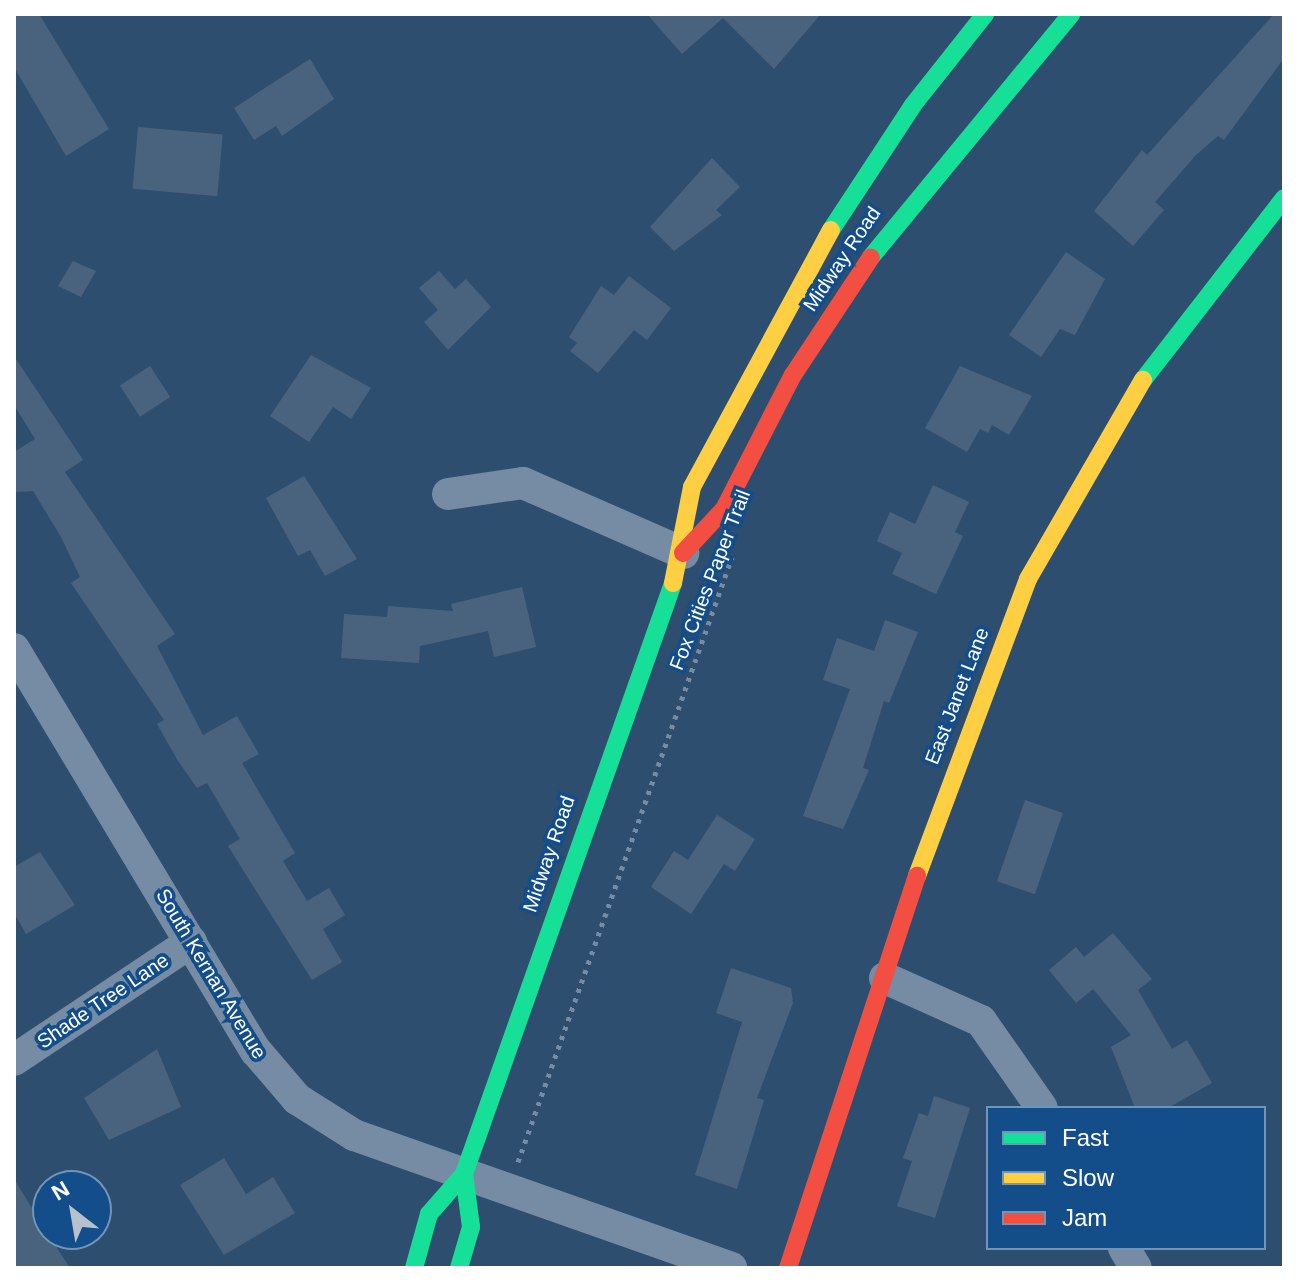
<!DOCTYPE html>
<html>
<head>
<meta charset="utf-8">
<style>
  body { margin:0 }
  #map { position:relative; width:1298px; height:1282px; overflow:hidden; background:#2e4e6f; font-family:Arial,sans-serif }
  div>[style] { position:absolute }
  .building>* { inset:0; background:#49637e; transform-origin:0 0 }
  .path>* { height:5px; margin-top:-2.5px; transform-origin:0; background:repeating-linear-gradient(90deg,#758ca4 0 4px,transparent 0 10px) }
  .street>* { height:32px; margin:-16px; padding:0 16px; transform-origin:16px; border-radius:16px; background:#758ca4 }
  .fast>* { height:18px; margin:-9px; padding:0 9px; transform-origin:9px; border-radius:9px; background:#16e098 }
  .slow>* { height:18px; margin:-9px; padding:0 9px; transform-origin:9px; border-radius:9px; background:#ffcf43 }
  .jam>* { height:18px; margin:-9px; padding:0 9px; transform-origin:9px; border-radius:9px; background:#f24e42 }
  span { translate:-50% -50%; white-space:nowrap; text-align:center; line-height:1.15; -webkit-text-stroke:7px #134d8a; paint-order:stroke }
  .street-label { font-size:20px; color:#fff }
  .frame { position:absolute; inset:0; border:16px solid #fff; pointer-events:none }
  .legend { position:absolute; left:986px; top:1106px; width:280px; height:144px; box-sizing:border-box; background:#134d8a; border:2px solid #7194b9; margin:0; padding:10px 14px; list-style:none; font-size:24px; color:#fff }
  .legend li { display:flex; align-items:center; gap:16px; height:40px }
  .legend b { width:40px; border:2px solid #7194b9 }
  .north { position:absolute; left:32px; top:1170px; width:80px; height:80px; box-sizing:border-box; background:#134d8a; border:2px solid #7194b9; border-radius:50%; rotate:329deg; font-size:22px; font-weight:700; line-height:32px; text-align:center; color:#fff }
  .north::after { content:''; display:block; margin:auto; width:28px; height:36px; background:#b6c1cd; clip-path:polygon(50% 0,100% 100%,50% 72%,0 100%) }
</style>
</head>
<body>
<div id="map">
  <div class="building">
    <i style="clip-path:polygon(14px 14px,39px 14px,109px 129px,66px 156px,14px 67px)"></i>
    <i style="clip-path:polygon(647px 14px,821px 14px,774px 69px,723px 18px,682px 54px)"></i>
    <i style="clip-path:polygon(1274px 14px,1284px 14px,1284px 58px,1224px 140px,1218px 136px,1196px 155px,1155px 202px,1164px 210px,1133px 246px,1094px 211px,1142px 150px,1147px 155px)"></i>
    <i style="clip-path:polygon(310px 59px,334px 99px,282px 136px,276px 126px,254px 140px,234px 108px)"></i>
    <i style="left:138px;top:127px;width:85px;height:62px;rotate:5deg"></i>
    <i style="clip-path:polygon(712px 158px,740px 187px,716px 210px,722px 215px,674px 251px,650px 227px)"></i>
    <i style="clip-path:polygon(1066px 252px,1105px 279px,1075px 335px,1060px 329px,1041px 357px,1009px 335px)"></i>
    <i style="clip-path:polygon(73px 261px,96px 271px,81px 297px,58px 286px)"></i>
    <i style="clip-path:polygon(439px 271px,455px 289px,466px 279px,491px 307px,448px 350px,424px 322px,438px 310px,419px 288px)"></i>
    <i style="clip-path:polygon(629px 276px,671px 308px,647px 340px,634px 330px,598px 373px,570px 351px,577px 343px,569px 337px,601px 286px,614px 295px)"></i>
    <i style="clip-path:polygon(311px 355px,371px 388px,351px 419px,333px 407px,309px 442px,270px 416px)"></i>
    <i style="clip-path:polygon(14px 356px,83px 460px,65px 472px,175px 634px,157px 646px,203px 735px,237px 716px,259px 754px,242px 763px,295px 853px,283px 861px,307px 901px,329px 888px,345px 915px,323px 929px,342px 962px,312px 980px,228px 846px,240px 839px,207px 783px,197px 788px,178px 761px,157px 724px,164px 720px,71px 583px,80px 577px,61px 537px,33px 491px,14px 492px,14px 452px,35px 439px,14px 405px)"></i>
    <i style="left:150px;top:366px;width:37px;height:36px;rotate:57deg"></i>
    <i style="clip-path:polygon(960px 366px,1032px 396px,1009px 435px,992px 425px,988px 433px,980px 429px,967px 452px,925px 428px)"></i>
    <i style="clip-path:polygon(304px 476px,357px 559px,325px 576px,310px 550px,298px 556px,266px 498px)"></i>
    <i style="clip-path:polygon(933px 485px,969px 502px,955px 532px,963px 536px,936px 594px,892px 574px,902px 553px,877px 541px,890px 512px,915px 524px)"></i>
    <i style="clip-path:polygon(522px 587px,536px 647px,494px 657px,488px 631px,420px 646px,419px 663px,341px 658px,344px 614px,387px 617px,388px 606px,453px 611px,451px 604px)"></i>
    <i style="clip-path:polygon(885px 620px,918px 632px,889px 703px,884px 701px,863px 768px,869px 770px,843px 829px,803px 816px,850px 689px,823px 680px,837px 638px,874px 651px)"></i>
    <i style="left:1025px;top:800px;width:40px;height:86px;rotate:19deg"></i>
    <i style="clip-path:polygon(717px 815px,755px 839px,735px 871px,724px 864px,691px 914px,651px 887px,674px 851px,688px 860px)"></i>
    <i style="clip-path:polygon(40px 852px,75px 905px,26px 934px,14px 913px,14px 867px)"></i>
    <i style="clip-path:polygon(1113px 933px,1152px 979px,1138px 990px,1172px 1049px,1187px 1040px,1212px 1083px,1168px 1108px,1135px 1108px,1111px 1047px,1131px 1035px,1093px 989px,1076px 1003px,1049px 970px,1076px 947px,1084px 957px)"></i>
    <i style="clip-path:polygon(731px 968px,791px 988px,793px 1003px,757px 1098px,764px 1100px,737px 1189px,695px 1175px,742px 1022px,716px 1013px)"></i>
    <i style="clip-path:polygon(157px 1049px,181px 1107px,109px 1140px,84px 1098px)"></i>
    <i style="clip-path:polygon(934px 1096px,970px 1108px,935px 1218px,897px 1206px,912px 1161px,903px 1158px,919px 1113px,928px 1116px)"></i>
    <i style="clip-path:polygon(224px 1158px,246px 1194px,273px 1177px,295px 1213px,224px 1255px,180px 1185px)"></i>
    <i style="clip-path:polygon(14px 1179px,48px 1234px,70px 1268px,14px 1268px)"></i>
  </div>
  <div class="path">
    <i style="left:518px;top:1162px;width:642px;rotate:-70.52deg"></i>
  </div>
  <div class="street">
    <i style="left:448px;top:494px;width:76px;rotate:-8.3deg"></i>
    <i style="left:523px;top:483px;width:175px;rotate:23.6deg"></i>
    <i style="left:14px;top:649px;width:469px;rotate:59deg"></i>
    <i style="left:256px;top:1051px;width:63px;rotate:49.5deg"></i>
    <i style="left:297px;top:1099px;width:67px;rotate:32.3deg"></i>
    <i style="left:354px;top:1135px;width:400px;rotate:19.4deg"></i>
    <i style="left:885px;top:978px;width:105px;rotate:24.1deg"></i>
    <i style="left:981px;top:1021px;width:106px;rotate:55deg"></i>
    <i style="left:14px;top:1060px;width:213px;rotate:-33.7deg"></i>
    <i style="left:1124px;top:1248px;width:23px;rotate:59deg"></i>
  </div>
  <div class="fast">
    <i style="left:831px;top:230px;width:149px;rotate:-56.7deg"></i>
    <i style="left:913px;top:105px;width:116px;rotate:-51.6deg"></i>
    <i style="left:871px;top:257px;width:315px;rotate:-50.5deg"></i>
    <i style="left:1143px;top:380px;width:230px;rotate:-52.2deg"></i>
    <i style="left:414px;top:1268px;width:56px;rotate:-74.5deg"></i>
    <i style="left:429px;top:1214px;width:53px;rotate:-48.8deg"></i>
    <i style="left:464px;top:1174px;width:627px;rotate:-70.52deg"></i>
    <i style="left:459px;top:1268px;width:43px;rotate:-73.7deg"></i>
    <i style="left:471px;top:1227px;width:53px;rotate:-97.5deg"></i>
  </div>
  <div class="slow">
    <i style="left:673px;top:583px;width:98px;rotate:-78.8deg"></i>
    <i style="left:692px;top:487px;width:292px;rotate:-61.6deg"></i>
    <i style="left:917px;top:876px;width:317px;rotate:-69.5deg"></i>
    <i style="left:1028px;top:579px;width:230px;rotate:-60deg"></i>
  </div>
  <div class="jam">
    <i style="left:683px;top:553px;width:60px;rotate:-47deg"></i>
    <i style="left:724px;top:509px;width:151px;rotate:-62.8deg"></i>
    <i style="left:793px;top:375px;width:141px;rotate:-56.5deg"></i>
    <i style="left:788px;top:1268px;width:413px;rotate:-71.8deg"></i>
  </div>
  <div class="street-label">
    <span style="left:842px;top:259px;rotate:-56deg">Midway Road</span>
    <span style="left:710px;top:580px;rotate:-69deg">Fox Cities Paper Trail</span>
    <span style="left:957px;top:696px;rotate:-69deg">East Janet Lane</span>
    <span style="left:549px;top:854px;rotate:-71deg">Midway Road</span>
    <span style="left:211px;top:974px;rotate:59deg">South Kernan Avenue</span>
    <span style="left:103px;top:1001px;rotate:-34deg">Shade Tree Lane</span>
  </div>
  <div class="frame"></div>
  <ul class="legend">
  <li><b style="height:10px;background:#16e098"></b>Fast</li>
  <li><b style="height:10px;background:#ffcf43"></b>Slow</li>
  <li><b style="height:10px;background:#f24e42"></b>Jam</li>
  </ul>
  <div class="north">N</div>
</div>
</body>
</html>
